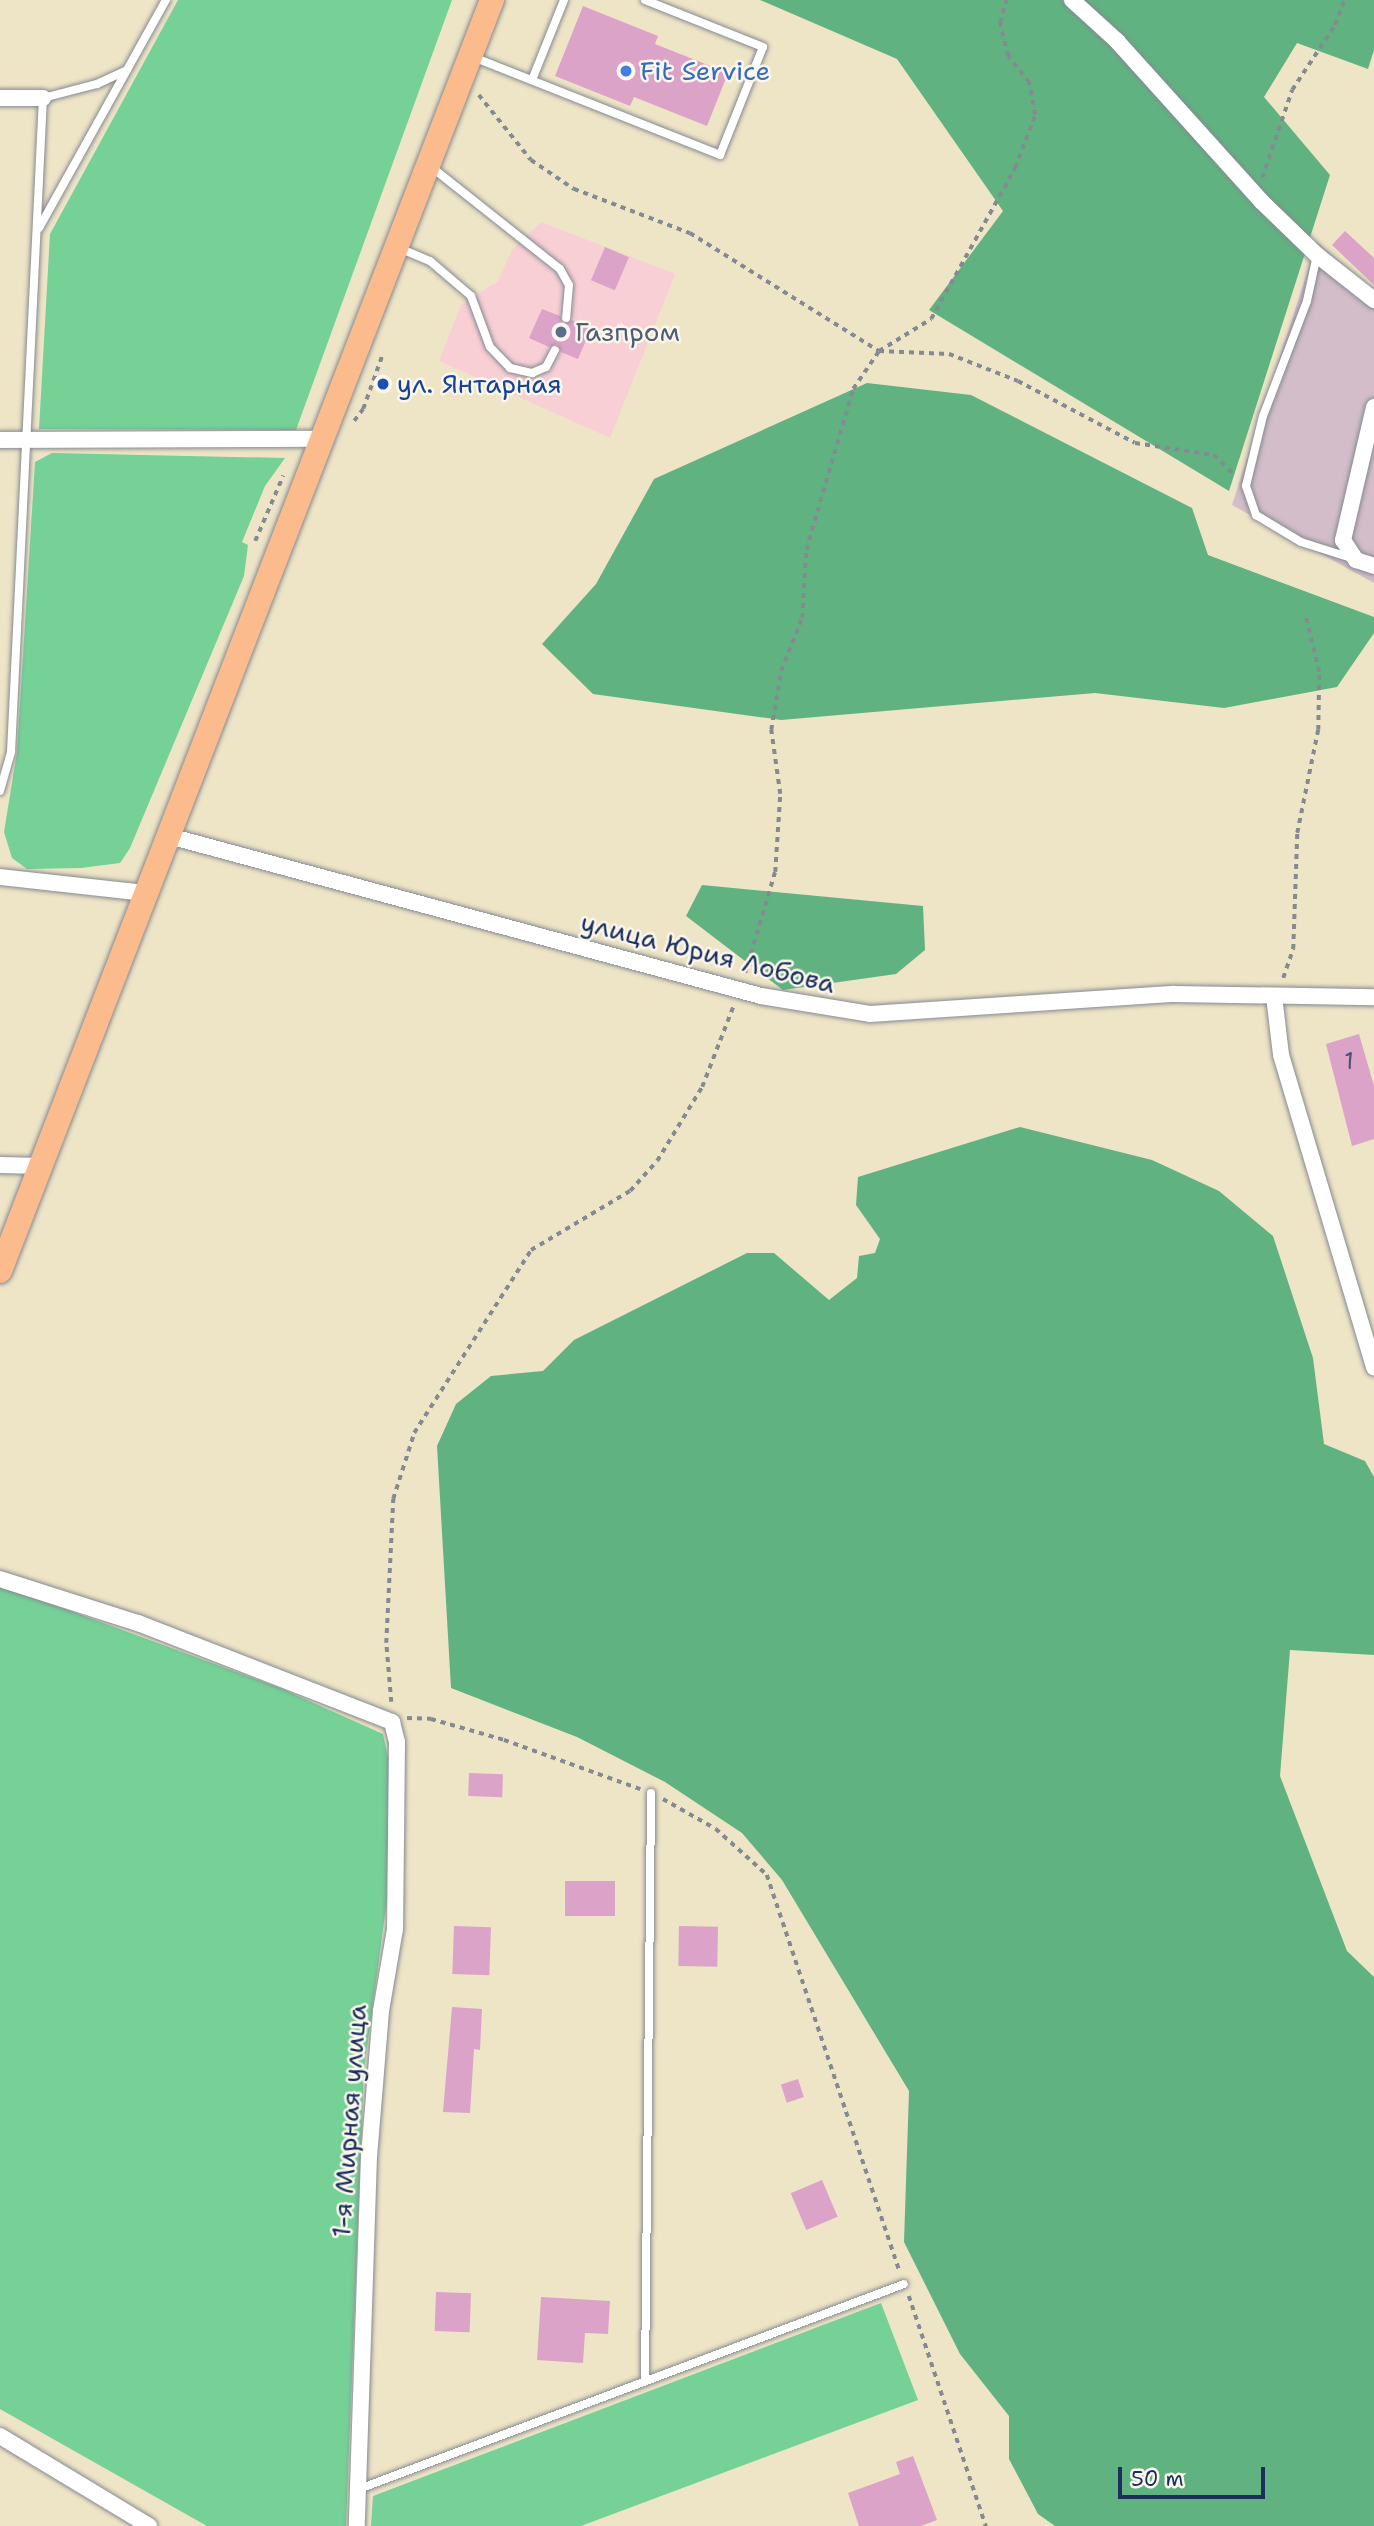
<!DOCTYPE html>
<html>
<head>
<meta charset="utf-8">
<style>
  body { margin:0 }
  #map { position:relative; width:1374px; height:2526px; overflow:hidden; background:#eee4c6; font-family:"Shantell Sans",sans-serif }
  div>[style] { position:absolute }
  .built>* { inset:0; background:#f7cfd5 }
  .industrial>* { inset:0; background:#d2bdc8 }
  .green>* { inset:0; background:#76d197 }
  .forest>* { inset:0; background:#60b380 }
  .building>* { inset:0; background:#dca3c8; transform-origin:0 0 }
  .path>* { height:3.5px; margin-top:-1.75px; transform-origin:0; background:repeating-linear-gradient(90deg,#848a92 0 5px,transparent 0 10px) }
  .roads { filter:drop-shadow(0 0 2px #848a92) drop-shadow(0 0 2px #848a92) }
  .service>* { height:8px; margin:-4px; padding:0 4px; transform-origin:4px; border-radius:4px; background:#fff }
  .minor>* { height:16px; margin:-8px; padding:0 8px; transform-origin:8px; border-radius:8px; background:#fff }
  .primary>* { height:24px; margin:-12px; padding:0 12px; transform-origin:12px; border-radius:12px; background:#fbbb8d }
  .dots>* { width:19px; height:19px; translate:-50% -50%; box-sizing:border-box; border:4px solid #fbf7ec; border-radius:50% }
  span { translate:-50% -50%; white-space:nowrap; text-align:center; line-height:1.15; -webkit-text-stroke:5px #fbf7ec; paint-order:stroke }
  .number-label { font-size:23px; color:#4b4c78 }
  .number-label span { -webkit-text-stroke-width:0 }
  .shop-label { font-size:26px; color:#366cbe }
  .left { translate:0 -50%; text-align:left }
  .service-label { font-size:26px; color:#4e5e75 }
  .transit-label { font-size:26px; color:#164399 }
  .street-label { font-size:26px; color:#1b2f5e }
  .scale { position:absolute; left:1118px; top:2467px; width:147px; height:32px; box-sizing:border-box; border:4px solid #1b2f5e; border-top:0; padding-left:9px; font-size:21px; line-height:24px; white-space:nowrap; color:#1b2f5e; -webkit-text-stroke:5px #fbf7ec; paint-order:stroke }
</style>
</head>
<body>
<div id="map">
  <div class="built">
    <i style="clip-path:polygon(541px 222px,675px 274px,610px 438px,439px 361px,461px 305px,498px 281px,512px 250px)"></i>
  </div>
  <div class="industrial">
    <i style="clip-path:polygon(1317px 242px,1374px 292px,1374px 583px,1232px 505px)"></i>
  </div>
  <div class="green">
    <i style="clip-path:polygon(178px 0,452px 0,296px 430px,39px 429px,50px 234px)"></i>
    <i style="clip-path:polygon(52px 453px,285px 458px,265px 486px,242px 542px,248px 545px,244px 576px,130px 848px,120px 863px,81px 868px,27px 869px,12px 858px,4px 832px,17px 752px,35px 462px)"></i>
    <i style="clip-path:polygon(0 1585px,280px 1688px,383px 1734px,389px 1762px,387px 1900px,364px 2070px,346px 2526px,207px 2526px,0 2409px)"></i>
    <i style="clip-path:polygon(881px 2303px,918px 2400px,581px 2526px,371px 2526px,373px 2496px)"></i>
  </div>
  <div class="forest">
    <i style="clip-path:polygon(760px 0,1374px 0,1374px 50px,1368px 69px,1297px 43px,1264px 97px,1330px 175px,1229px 491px,929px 310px,1003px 211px,897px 59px)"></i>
    <i style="clip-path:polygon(867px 383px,971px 395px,1192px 508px,1208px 555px,1374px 617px,1374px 633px,1337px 687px,1224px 708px,1095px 693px,781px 720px,593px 694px,542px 644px,596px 584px,654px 479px)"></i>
    <i style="clip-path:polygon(702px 885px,923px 906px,925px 950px,896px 974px,783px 990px,686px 916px)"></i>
    <i style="clip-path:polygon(1020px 1127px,1152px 1160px,1219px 1191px,1273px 1236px,1313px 1358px,1324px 1444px,1365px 1461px,1374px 1477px,1374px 1655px,1290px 1650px,1280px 1776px,1347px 1951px,1374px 1977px,1374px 2526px,1055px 2526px,1038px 2514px,1009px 2459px,1009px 2416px,960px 2354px,904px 2242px,909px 2091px,782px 1880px,742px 1833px,665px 1782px,577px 1737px,451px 1688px,437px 1446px,456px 1404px,491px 1376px,543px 1371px,574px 1340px,747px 1253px,774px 1253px,829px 1300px,857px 1278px,859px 1256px,875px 1253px,880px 1239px,856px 1205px,858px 1177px)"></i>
  </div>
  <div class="building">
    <i style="clip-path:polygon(583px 6px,658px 36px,655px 44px,728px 73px,707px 126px,634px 97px,630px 106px,555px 76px)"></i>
    <i style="clip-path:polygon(1345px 231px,1374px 258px,1374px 285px,1332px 245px)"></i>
    <i style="left:605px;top:247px;width:26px;height:36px;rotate:23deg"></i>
    <i style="clip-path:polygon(542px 309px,560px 316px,563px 324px,572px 320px,591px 328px,578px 359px,561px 352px,557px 344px,549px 347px,529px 338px)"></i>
    <i style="clip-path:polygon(1359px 1034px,1374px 1086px,1374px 1139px,1352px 1146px,1326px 1044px)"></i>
    <i style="left:469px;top:1773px;width:34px;height:23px;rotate:2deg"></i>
    <i style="left:565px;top:1881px;width:50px;height:35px"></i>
    <i style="left:454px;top:1926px;width:37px;height:48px;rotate:2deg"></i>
    <i style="left:679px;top:1926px;width:39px;height:40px;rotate:1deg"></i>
    <i style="clip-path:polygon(452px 2007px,482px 2009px,480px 2050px,474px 2049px,470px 2113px,443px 2112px)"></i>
    <i style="left:798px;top:2079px;width:19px;height:18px;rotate:72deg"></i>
    <i style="left:822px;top:2180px;width:40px;height:34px;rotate:67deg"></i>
    <i style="left:436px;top:2292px;width:35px;height:39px;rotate:2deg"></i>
    <i style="clip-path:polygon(541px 2297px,610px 2301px,608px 2334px,585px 2333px,583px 2363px,537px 2360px)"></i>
    <i style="clip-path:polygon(913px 2456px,937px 2520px,921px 2526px,859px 2526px,848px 2493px,900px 2474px,896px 2462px)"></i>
  </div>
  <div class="path">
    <i style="left:479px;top:95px;width:83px;rotate:51.3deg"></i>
    <i style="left:531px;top:160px;width:52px;rotate:34deg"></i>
    <i style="left:574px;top:189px;width:124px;rotate:20.8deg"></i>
    <i style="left:690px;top:233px;width:223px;rotate:32deg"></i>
    <i style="left:879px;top:351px;width:70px;rotate:2.5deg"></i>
    <i style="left:949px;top:354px;width:74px;rotate:21.4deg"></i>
    <i style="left:1018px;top:381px;width:132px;rotate:27.9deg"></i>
    <i style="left:1135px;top:443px;width:80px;rotate:8.6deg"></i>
    <i style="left:1214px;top:455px;width:28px;rotate:44deg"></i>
    <i style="left:1262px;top:178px;width:93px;rotate:-71.2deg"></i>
    <i style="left:1292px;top:90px;width:78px;rotate:-56.5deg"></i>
    <i style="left:1335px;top:25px;width:27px;rotate:-70deg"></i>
    <i style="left:354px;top:421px;width:15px;rotate:-53deg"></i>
    <i style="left:363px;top:409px;width:59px;rotate:-70.3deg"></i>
    <i style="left:255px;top:541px;width:71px;rotate:-66.7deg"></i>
    <i style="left:745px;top:973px;width:105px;rotate:-73.5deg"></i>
    <i style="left:775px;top:872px;width:78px;rotate:-86.3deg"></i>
    <i style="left:780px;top:794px;width:65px;rotate:-98deg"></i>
    <i style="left:771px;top:730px;width:60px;rotate:-80.4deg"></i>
    <i style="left:781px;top:671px;width:57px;rotate:-68.4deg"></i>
    <i style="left:802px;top:618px;width:68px;rotate:-86.6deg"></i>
    <i style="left:806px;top:550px;width:168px;rotate:-73.7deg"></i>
    <i style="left:853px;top:389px;width:46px;rotate:-55.6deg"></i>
    <i style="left:879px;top:351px;width:61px;rotate:-31.6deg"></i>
    <i style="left:931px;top:319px;width:173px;rotate:-60.9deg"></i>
    <i style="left:1015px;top:168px;width:57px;rotate:-69.3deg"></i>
    <i style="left:1035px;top:115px;width:33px;rotate:-101deg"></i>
    <i style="left:1029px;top:83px;width:34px;rotate:-128deg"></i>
    <i style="left:1008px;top:56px;width:34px;rotate:-104deg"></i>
    <i style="left:1000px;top:23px;width:24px;rotate:-75deg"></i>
    <i style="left:1283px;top:978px;width:31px;rotate:-71deg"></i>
    <i style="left:1293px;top:949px;width:116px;rotate:-88deg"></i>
    <i style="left:1297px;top:833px;width:105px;rotate:-78.5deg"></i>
    <i style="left:1318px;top:730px;width:58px;rotate:-89deg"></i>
    <i style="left:1319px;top:672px;width:60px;rotate:-103.6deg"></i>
    <i style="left:391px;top:1702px;width:59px;rotate:-94.8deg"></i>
    <i style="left:386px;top:1643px;width:144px;rotate:-87.2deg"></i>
    <i style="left:393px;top:1499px;width:69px;rotate:-72.3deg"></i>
    <i style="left:414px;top:1433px;width:217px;rotate:-57.4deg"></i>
    <i style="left:531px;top:1250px;width:115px;rotate:-30.8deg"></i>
    <i style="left:630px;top:1191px;width:40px;rotate:-48deg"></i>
    <i style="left:657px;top:1161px;width:87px;rotate:-58.7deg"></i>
    <i style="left:702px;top:1087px;width:86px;rotate:-68.8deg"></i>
    <i style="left:407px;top:1718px;width:24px;rotate:2deg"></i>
    <i style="left:431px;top:1719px;width:76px;rotate:16deg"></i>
    <i style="left:504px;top:1740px;width:145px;rotate:19.8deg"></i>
    <i style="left:663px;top:1799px;width:61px;rotate:29.5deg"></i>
    <i style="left:716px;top:1829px;width:69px;rotate:42deg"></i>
    <i style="left:767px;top:1875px;width:419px;rotate:71.5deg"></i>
    <i style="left:909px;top:2296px;width:243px;rotate:71.5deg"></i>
  </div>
  <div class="roads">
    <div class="service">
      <i style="left:473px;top:57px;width:266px;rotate:21.6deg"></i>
      <i style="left:720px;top:155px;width:116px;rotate:-68.3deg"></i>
      <i style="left:763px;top:47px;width:127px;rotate:-158.3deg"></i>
      <i style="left:532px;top:80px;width:86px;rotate:-68.2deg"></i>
      <i style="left:430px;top:166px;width:166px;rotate:38.4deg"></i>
      <i style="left:560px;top:269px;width:18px;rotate:61deg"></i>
      <i style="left:569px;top:285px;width:33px;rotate:95deg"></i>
      <i style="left:39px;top:228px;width:261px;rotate:-60.9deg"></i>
      <i style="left:399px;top:248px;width:34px;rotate:23deg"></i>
      <i style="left:430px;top:261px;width:54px;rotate:40.5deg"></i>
      <i style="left:471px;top:296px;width:54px;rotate:69.6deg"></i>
      <i style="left:490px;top:347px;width:29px;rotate:46deg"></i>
      <i style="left:510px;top:368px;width:23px;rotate:13deg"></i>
      <i style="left:532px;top:373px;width:15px;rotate:-23deg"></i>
      <i style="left:546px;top:367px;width:19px;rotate:-62deg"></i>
      <i style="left:1317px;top:255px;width:47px;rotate:102.3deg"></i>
      <i style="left:1307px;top:301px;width:123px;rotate:110.9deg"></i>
      <i style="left:1263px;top:416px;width:72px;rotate:103.7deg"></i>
      <i style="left:1246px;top:486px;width:31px;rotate:71deg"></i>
      <i style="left:1256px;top:515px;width:52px;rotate:31deg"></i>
      <i style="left:1301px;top:542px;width:52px;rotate:17.7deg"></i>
      <i style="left:0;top:791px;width:41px;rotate:-74.2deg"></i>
      <i style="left:11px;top:752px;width:655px;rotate:-87.2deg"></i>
      <i style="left:43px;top:98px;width:56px;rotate:-14.5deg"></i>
      <i style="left:97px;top:84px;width:33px;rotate:-25deg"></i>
      <i style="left:645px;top:2380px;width:587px;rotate:-89.41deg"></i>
      <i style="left:359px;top:2489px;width:582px;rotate:-20.61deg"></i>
    </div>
    <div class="minor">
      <i style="left:1072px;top:0;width:61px;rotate:42.3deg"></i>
      <i style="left:1117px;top:41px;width:215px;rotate:48deg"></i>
      <i style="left:1261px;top:201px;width:78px;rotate:44deg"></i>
      <i style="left:1317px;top:255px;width:73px;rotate:38.3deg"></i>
      <i style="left:0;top:98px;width:43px"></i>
      <i style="left:1374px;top:407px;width:137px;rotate:103.1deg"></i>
      <i style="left:1343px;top:540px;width:24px;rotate:57deg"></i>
      <i style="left:1356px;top:560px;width:19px;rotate:18deg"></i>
      <i style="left:0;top:440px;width:322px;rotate:-0.2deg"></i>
      <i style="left:169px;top:836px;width:613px;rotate:15.12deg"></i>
      <i style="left:761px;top:996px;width:110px;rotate:9.4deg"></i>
      <i style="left:870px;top:1014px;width:305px;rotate:-3.8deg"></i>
      <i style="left:1174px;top:994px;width:200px;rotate:0.9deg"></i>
      <i style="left:0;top:877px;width:147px;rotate:6.3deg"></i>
      <i style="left:1274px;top:996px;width:59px;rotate:83.2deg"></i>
      <i style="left:1281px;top:1055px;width:326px;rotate:73.4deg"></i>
      <i style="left:0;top:1165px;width:41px;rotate:1.4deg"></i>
      <i style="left:0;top:1579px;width:145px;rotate:17.7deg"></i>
      <i style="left:138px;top:1623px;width:273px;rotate:21.3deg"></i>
      <i style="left:392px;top:1722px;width:21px;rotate:76deg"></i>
      <i style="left:397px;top:1742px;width:187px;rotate:90.6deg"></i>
      <i style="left:395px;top:1929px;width:83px;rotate:99.7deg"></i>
      <i style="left:381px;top:2011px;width:145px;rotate:94.7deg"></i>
      <i style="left:369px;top:2156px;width:370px;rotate:91.9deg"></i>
      <i style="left:0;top:2436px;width:174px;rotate:31.1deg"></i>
    </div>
    <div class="primary">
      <i style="left:0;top:1271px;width:1363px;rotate:-68.84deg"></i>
    </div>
  </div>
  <div class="dots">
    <i style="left:626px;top:71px;background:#3f7fe0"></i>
    <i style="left:561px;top:332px;background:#5c6f8a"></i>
    <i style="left:383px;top:384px;background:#1a4fb4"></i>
  </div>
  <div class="number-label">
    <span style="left:1349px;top:1061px">1</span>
  </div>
  <div class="shop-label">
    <span class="left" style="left:640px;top:71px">Fit Service</span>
  </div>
  <div class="service-label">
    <span class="left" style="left:575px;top:332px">Газпром</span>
  </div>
  <div class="transit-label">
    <span class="left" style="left:397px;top:384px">ул. Янтарная</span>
  </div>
  <div class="street-label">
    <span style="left:708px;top:953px;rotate:14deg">улица Юрия Лобова</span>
    <span style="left:349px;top:2121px;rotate:-86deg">1-я Мирная улица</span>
  </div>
  <div class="scale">50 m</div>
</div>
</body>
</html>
